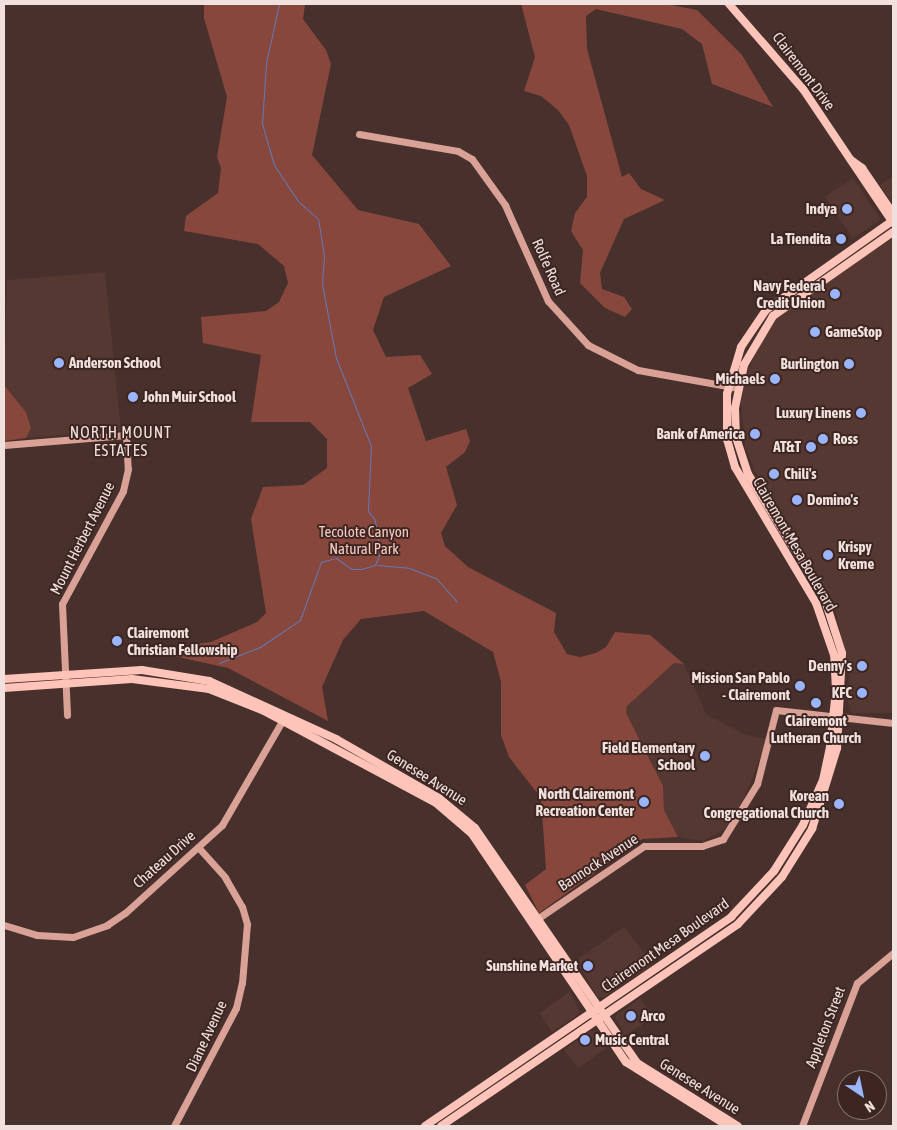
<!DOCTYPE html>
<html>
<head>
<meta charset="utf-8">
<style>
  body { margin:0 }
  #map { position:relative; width:897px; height:1130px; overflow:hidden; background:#48302c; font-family:"Asap Condensed",sans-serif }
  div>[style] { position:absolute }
  .built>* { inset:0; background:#563832; transform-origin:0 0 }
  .green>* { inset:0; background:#88473c }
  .stream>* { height:1px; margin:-0.5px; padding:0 0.5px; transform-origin:0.5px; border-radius:0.5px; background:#6379b8 }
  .secondary>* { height:7px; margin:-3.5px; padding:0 3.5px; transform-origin:3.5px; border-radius:3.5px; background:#daa297 }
  .primary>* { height:8px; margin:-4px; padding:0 4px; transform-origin:4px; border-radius:4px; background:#fec4b9 }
  .dots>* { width:14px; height:14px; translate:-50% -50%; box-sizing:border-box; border:2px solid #3d2622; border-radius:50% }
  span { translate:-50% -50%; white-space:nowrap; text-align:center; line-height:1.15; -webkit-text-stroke:4px #3d2622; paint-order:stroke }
  .street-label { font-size:15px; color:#f1e1de }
  .poi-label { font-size:15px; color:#f1e1de; font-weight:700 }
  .right { translate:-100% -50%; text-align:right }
  .left { translate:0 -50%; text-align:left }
  .park-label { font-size:15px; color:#f6c9c0 }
  .neighbourhood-label { font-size:16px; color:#f1e1de; letter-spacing:1px }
  .frame { position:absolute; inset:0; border:5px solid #f1e1de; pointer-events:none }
  .north { position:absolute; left:837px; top:1070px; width:50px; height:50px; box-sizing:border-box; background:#3d2622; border:1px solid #85716d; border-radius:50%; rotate:146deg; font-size:14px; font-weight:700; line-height:20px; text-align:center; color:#f1e1de }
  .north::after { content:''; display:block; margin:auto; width:18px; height:22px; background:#9ab5fd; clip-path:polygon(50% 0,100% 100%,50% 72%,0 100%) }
</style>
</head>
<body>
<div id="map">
  <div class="built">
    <i style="clip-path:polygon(893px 176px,893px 204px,880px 185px)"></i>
    <i style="left:853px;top:178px;width:50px;height:34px;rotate:56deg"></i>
    <i style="clip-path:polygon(893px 238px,893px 713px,852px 713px,848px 704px,849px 667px,833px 602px,754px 470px,745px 446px,741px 402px,746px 375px,769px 325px,796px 299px)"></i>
    <i style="clip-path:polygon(105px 272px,121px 430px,26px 438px,31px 428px,26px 412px,4px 385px,7px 280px)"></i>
    <i style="clip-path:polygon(674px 663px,684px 664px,706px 714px,744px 734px,767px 740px,741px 806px,726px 828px,703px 841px,678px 837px,664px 810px,663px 786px,626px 713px,626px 706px)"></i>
    <i style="clip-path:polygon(624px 927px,653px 964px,603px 998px,597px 996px,576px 960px)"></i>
    <i style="clip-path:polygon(570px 991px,580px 1013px,552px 1032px,540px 1013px)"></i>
    <i style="clip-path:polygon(640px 998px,654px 1017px,625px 1036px,615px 1016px)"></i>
    <i style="clip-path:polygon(590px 1031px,596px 1031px,607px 1048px,578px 1068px,564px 1050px)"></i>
  </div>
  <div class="green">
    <i style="clip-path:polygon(204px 4px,305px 4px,303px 19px,326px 50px,331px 64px,312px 155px,358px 210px,419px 224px,451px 266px,384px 297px,373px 330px,386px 357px,420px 355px,432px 374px,408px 388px,426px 441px,466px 429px,470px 441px,465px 452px,446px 467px,457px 505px,441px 533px,445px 546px,468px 567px,556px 613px,554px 632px,567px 654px,580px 657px,596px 653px,606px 647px,615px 632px,650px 635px,684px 664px,674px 663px,627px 706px,626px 713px,663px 786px,664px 810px,678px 837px,642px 839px,539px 913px,525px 885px,546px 869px,541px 798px,509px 757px,501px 735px,501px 682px,493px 652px,424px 611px,361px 619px,343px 640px,322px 687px,328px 721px,228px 668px,169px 655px,170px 647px,211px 642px,257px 622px,266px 613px,251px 519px,263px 487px,303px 485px,327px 468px,327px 439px,310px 422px,251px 422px,261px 355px,203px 343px,201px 317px,266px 311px,279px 302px,288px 283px,284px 266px,258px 244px,184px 231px,186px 216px,218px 193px,221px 168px,217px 157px,227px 97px,204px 18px)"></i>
    <i style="clip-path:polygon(521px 4px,666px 4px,697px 10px,742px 55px,773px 107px,712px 84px,702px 44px,682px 29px,596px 9px,586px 16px,587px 49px,622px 177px,629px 173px,641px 189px,665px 200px,624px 219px,600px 273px,602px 289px,624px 297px,632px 309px,625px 317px,605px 308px,580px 283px,583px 250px,571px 231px,575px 213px,587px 197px,587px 176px,569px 125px,558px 110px,541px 96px,524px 91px,535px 57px)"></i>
    <i style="clip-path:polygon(4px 385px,26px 412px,31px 428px,26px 438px,4px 441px)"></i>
  </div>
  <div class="stream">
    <i style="left:377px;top:565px;width:32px;rotate:5deg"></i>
    <i style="left:409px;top:568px;width:30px;rotate:21deg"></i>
    <i style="left:437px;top:579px;width:30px;rotate:49deg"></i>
    <i style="left:219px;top:663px;width:44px;rotate:-21.3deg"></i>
    <i style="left:260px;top:647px;width:48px;rotate:-34deg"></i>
    <i style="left:300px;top:620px;width:62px;rotate:-70.1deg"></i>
    <i style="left:321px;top:562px;width:16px;rotate:-15deg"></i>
    <i style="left:336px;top:558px;width:19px;rotate:35deg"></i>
    <i style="left:352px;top:569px;width:9px"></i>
    <i style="left:361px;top:569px;width:15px;rotate:-16deg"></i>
    <i style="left:375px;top:565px;width:13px;rotate:-67deg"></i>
    <i style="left:380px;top:553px;width:33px;rotate:-99deg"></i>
    <i style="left:375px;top:520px;width:11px;rotate:-128deg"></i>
    <i style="left:368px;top:511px;width:65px;rotate:-87.4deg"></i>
    <i style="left:371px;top:446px;width:95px;rotate:-111.7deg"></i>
    <i style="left:336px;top:358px;width:75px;rotate:-100.7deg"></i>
    <i style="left:322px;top:284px;width:28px;rotate:-86deg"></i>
    <i style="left:324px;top:256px;width:37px;rotate:-99deg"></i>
    <i style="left:318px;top:219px;width:27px;rotate:-138deg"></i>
    <i style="left:298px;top:201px;width:43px;rotate:-123.7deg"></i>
    <i style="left:274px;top:165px;width:43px;rotate:-106.3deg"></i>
    <i style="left:262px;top:124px;width:61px;rotate:-86.2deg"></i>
    <i style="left:266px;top:63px;width:60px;rotate:-77.6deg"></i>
  </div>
  <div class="secondary">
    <i style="left:359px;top:134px;width:100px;rotate:9.7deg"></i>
    <i style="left:458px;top:151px;width:16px;rotate:30deg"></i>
    <i style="left:472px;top:159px;width:57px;rotate:54.3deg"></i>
    <i style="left:505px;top:205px;width:105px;rotate:65.9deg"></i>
    <i style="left:548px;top:301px;width:59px;rotate:47.7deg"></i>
    <i style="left:588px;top:345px;width:56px;rotate:26.6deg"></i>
    <i style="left:638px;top:370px;width:102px;rotate:10.2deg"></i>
    <i style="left:4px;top:445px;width:122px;rotate:-4.7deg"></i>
    <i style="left:126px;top:435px;width:34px;rotate:87deg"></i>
    <i style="left:128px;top:469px;width:23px;rotate:103deg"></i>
    <i style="left:123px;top:491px;width:128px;rotate:118.4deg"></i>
    <i style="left:62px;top:604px;width:111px;rotate:87.4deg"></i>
    <i style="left:534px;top:921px;width:133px;rotate:-34.3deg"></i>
    <i style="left:644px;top:846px;width:58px"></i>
    <i style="left:702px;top:846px;width:22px;rotate:-18deg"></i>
    <i style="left:723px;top:839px;width:65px;rotate:-58.3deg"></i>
    <i style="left:757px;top:784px;width:76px;rotate:-75.6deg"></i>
    <i style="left:776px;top:710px;width:118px;rotate:6.3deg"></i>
    <i style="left:4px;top:925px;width:34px;rotate:17deg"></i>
    <i style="left:37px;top:935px;width:36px;rotate:3deg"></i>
    <i style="left:73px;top:937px;width:36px;rotate:-19deg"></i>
    <i style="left:107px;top:925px;width:22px;rotate:-34deg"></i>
    <i style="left:125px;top:913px;width:131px;rotate:-42.2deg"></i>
    <i style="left:222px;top:825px;width:126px;rotate:-60deg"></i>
    <i style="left:174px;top:1126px;width:133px;rotate:-62.3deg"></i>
    <i style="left:236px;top:1008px;width:26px;rotate:-77deg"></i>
    <i style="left:242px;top:983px;width:59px;rotate:-85.2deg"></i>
    <i style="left:247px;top:924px;width:18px;rotate:-106deg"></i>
    <i style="left:242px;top:907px;width:34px;rotate:-120deg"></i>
    <i style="left:225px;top:877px;width:40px;rotate:-132deg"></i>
    <i style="left:802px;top:1126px;width:153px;rotate:-69deg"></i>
    <i style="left:857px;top:983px;width:47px;rotate:-39.8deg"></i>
  </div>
  <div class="primary">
    <i style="left:729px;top:4px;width:113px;rotate:49deg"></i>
    <i style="left:803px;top:89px;width:161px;rotate:56.1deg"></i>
    <i style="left:851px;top:160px;width:14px;rotate:36deg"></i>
    <i style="left:862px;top:168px;width:53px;rotate:55.7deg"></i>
    <i style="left:892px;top:212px;width:9px;rotate:90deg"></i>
    <i style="left:4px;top:679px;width:138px;rotate:-3.7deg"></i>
    <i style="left:142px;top:670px;width:68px;rotate:9.3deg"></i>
    <i style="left:209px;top:681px;width:140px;rotate:24.5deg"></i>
    <i style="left:336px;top:739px;width:119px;rotate:29.8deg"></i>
    <i style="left:439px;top:798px;width:47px;rotate:39.8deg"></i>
    <i style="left:475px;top:828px;width:285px;rotate:55.4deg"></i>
    <i style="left:637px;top:1063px;width:119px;rotate:32deg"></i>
    <i style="left:4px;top:688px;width:128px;rotate:-4deg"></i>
    <i style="left:132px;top:679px;width:78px;rotate:7.4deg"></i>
    <i style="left:209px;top:689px;width:59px;rotate:21.8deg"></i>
    <i style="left:264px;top:711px;width:195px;rotate:28.1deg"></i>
    <i style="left:436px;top:803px;width:48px;rotate:40.7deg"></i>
    <i style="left:472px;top:834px;width:275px;rotate:56deg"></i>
    <i style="left:626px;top:1062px;width:120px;rotate:32.1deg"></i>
    <i style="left:425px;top:1126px;width:371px;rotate:-34.3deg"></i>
    <i style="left:731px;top:917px;width:63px;rotate:-46.9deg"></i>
    <i style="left:774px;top:871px;width:54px;rotate:-57.8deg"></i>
    <i style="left:803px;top:825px;width:49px;rotate:-66deg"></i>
    <i style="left:823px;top:780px;width:34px;rotate:-78deg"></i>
    <i style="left:830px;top:747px;width:57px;rotate:-84deg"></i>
    <i style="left:836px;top:690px;width:35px;rotate:-93deg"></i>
    <i style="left:834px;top:655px;width:55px;rotate:-109.1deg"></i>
    <i style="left:816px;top:603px;width:158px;rotate:-120.8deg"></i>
    <i style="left:735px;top:467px;width:29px;rotate:-106deg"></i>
    <i style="left:727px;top:439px;width:45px;rotate:-90deg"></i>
    <i style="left:727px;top:394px;width:49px;rotate:-73.4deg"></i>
    <i style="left:741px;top:347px;width:45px;rotate:-56deg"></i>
    <i style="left:766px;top:310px;width:154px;rotate:-35.2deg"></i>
    <i style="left:441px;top:1126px;width:359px;rotate:-34.2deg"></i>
    <i style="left:738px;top:924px;width:64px;rotate:-46.9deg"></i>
    <i style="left:782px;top:877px;width:57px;rotate:-58deg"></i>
    <i style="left:812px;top:829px;width:85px;rotate:-72.8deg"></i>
    <i style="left:837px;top:748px;width:95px;rotate:-87deg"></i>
    <i style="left:842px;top:653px;width:59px;rotate:-107.8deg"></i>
    <i style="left:824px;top:597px;width:145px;rotate:-121.7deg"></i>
    <i style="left:748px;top:474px;width:39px;rotate:-108deg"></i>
    <i style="left:736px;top:437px;width:29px;rotate:-92deg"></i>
    <i style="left:735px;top:408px;width:44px;rotate:-78.2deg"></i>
    <i style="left:744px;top:365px;width:57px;rotate:-59.4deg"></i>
    <i style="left:773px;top:316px;width:146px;rotate:-35deg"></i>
  </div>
  <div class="dots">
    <i style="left:847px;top:209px;background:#9ab5fd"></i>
    <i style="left:841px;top:239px;background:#9ab5fd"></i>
    <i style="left:835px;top:294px;background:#9ab5fd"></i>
    <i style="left:815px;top:332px;background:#9ab5fd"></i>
    <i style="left:59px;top:363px;background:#9ab5fd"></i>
    <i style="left:849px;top:364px;background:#9ab5fd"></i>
    <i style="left:775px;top:379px;background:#9ab5fd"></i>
    <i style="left:133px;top:397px;background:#9ab5fd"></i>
    <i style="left:861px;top:413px;background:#9ab5fd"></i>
    <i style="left:755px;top:434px;background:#9ab5fd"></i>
    <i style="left:823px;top:439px;background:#9ab5fd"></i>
    <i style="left:811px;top:447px;background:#9ab5fd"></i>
    <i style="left:774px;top:474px;background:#9ab5fd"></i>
    <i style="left:797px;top:500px;background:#9ab5fd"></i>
    <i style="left:828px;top:555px;background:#9ab5fd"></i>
    <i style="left:117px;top:641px;background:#9ab5fd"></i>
    <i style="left:862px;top:666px;background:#9ab5fd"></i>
    <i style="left:800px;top:686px;background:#9ab5fd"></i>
    <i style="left:862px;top:693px;background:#9ab5fd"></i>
    <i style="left:816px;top:703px;background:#9ab5fd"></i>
    <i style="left:705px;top:756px;background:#9ab5fd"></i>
    <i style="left:644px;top:802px;background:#9ab5fd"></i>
    <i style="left:839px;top:804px;background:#9ab5fd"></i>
    <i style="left:588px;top:966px;background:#9ab5fd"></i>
    <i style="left:631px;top:1016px;background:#9ab5fd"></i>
    <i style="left:585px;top:1040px;background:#9ab5fd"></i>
  </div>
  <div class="street-label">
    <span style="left:804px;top:71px;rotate:53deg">Clairemont Drive</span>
    <span style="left:549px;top:267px;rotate:66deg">Rolfe Road</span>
    <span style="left:82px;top:538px;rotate:-63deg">Mount Herbert Avenue</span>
    <span style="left:795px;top:544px;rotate:60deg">Clairemont Mesa Boulevard</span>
    <span style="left:427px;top:777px;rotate:32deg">Genesee Avenue</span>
    <span style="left:164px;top:859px;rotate:-42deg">Chateau Drive</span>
    <span style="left:598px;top:862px;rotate:-33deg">Bannock Avenue</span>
    <span style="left:665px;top:945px;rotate:-35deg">Clairemont Mesa Boulevard</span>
    <span style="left:825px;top:1027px;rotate:-69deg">Appleton Street</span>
    <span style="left:206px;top:1036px;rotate:-65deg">Diane Avenue</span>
    <span style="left:700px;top:1086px;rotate:32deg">Genesee Avenue</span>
  </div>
  <div class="poi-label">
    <span class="right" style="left:837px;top:209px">Indya</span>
    <span class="right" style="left:831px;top:239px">La Tiendita</span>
    <span class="right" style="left:825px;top:294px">Navy Federal<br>Credit Union</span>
    <span class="left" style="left:825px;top:332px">GameStop</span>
    <span class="left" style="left:69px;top:363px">Anderson School</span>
    <span class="right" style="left:839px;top:364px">Burlington</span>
    <span class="right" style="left:765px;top:379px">Michaels</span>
    <span class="left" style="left:143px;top:397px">John Muir School</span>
    <span class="right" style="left:851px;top:413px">Luxury Linens</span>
    <span class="right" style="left:745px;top:434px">Bank of America</span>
    <span class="left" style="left:833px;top:439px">Ross</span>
    <span class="right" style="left:801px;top:447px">AT&amp;T</span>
    <span class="left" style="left:784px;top:474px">Chili's</span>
    <span class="left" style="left:807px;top:500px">Domino's</span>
    <span class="left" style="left:838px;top:555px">Krispy<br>Kreme</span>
    <span class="left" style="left:127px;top:641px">Clairemont<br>Christian Fellowship</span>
    <span class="right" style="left:852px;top:666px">Denny's</span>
    <span class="right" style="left:790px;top:686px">Mission San Pablo<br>- Clairemont</span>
    <span class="right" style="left:852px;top:693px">KFC</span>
    <span style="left:816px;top:729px">Clairemont<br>Lutheran Church</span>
    <span class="right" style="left:695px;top:756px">Field Elementary<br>School</span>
    <span class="right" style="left:634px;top:802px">North Clairemont<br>Recreation Center</span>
    <span class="right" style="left:829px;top:804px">Korean<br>Congregational Church</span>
    <span class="right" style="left:578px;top:966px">Sunshine Market</span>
    <span class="left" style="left:641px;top:1016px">Arco</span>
    <span class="left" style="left:595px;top:1040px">Music Central</span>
  </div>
  <div class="park-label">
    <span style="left:364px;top:540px">Tecolote Canyon<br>Natural Park</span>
  </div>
  <div class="neighbourhood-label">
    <span style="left:121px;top:441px">NORTH MOUNT<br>ESTATES</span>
  </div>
  <div class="frame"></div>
  <div class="north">N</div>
</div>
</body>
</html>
